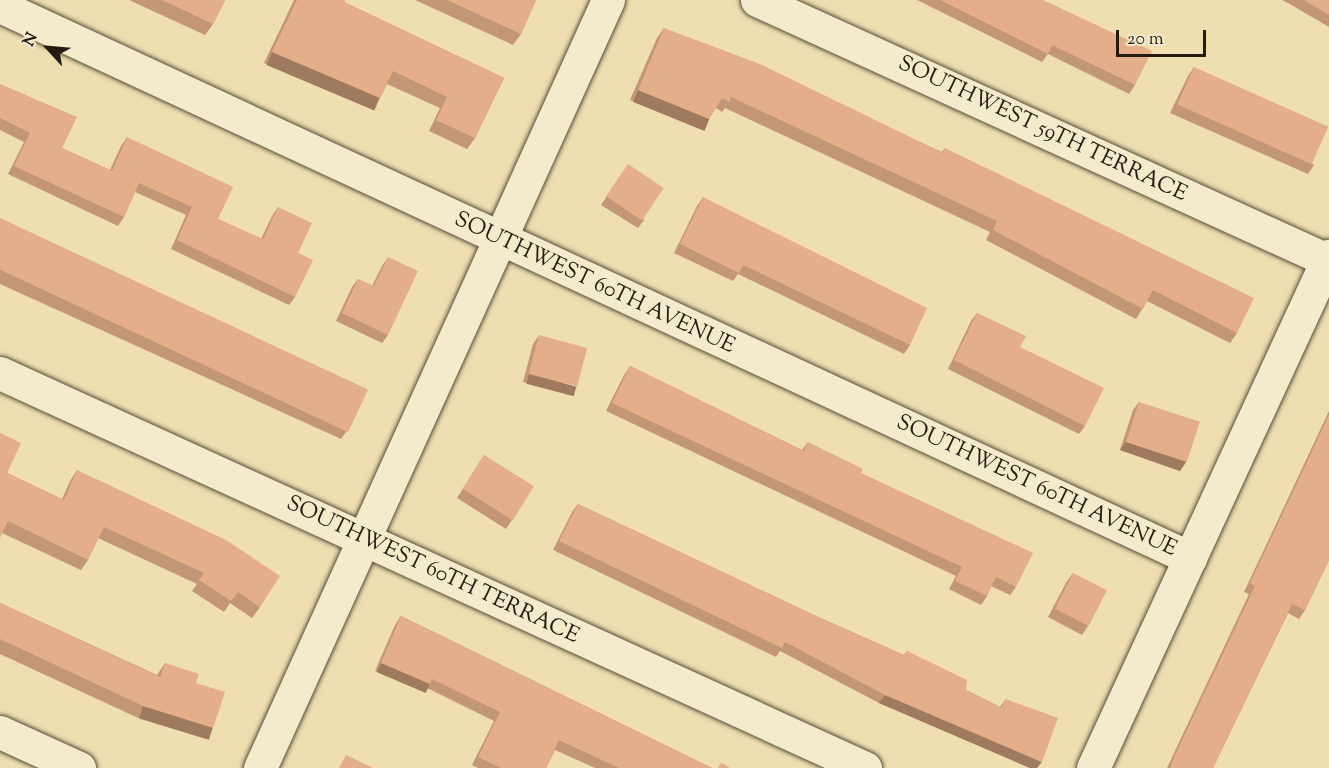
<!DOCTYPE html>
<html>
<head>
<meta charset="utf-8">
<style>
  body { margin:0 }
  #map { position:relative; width:1329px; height:768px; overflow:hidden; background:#eedeb0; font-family:"Sorts Mill Goudy",serif }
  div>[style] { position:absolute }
  .roads { filter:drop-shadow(0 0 2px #574c39) drop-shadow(0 0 2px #574c39) }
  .minor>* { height:33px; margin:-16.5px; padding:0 16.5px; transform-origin:16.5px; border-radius:16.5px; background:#f4eacc }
  .wall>* { inset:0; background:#c39675 }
  .shaded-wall>* { inset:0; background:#9f7a5f; transform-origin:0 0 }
  .building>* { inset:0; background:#e3ae88; transform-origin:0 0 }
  span { translate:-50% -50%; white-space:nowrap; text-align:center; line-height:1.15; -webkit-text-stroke:4.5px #f4eacc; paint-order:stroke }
  .street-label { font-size:22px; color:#251c11 }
  .north { position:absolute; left:18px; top:18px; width:60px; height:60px; -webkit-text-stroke:4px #f4eacc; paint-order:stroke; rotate:296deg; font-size:16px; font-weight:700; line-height:24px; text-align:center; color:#251c11 }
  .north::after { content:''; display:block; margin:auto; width:21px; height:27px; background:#251c11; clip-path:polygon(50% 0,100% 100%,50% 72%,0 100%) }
  .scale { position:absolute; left:1116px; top:30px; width:90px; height:27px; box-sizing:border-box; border:3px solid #251c11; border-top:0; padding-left:8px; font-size:18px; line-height:21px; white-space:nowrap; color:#251c11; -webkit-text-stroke:4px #f4eacc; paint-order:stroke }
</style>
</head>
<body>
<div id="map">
  <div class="roads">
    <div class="minor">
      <i style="left:757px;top:0;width:626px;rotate:24.52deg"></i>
      <i style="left:0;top:6px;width:1312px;rotate:24.88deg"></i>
      <i style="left:0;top:373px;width:951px;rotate:24.54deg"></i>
      <i style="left:0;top:732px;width:87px;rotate:24.5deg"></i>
      <i style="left:260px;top:768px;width:843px;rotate:-65.62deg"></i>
      <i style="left:1093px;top:768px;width:564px;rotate:-65.25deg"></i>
    </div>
  </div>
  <div class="wall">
    <i style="clip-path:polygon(129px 0,225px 0,213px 24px,205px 35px)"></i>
    <i style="clip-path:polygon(294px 0,345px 0,344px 2px,504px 78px,475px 138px,467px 149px,429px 131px,440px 108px,387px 84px,380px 98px,372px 109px,264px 63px)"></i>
    <i style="clip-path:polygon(415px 0,536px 0,521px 34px,513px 45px)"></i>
    <i style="clip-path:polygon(917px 0,1043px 0,1135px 85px,1129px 94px,1048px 54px,1042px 62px)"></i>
    <i style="clip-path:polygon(1282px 0,1329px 0,1329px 27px,1288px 3px)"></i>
    <i style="clip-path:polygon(664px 28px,942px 152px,945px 148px,1237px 333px,1230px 343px,1147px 301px,1136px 319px,986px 240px,990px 232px,725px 108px,722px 112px,716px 108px,702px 129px,630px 100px,657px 38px)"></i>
    <i style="clip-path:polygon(1194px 67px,1314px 165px,1308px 174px,1170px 113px,1188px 76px)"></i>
    <i style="clip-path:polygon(0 84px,62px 148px,110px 170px,121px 146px,127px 137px,218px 219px,261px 239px,272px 216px,278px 207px,298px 253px,295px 297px,289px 305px,171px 249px,186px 215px,135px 192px,124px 217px,118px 226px,8px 174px,24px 142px,0 130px)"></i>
    <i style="clip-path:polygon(622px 173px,644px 220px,638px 228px,601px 205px)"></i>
    <i style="clip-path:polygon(703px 197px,910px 345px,904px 354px,738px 274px,733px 281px,674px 253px,697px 206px)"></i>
    <i style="clip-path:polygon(0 218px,351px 425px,341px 439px,0 284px)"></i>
    <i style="clip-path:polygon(388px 257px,388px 335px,382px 343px,336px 321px,352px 287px,358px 279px,372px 286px,382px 266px)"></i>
    <i style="clip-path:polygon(977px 313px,1085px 426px,1079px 434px,948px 369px,971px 321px)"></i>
    <i style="clip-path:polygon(539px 335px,570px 395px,523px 382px,533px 344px)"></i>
    <i style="clip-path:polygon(630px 366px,802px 450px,808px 442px,861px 473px,1016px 587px,1010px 595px,991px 586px,987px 596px,981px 605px,949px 589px,956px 576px,606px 411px,624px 375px)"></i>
    <i style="clip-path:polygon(1139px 402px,1186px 462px,1180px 471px,1120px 450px,1133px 410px)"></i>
    <i style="clip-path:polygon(1329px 411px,1329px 560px,1305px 610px,1299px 619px,1288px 613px,1213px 768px,1167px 768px,1249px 594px,1244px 592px)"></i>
    <i style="clip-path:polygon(484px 455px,512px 520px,506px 529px,457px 498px)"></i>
    <i style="clip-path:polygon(77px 470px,260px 607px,252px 618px,230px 603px,224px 612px,192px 591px,197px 584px,98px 538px,88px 560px,81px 570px,2px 533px,7px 473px,62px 499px,70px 481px)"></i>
    <i style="clip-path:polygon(578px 504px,816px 616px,904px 655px,907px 651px,966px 690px,1000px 707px,1006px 699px,1037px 768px,1030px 768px,879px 703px,780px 651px,776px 657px,553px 550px,572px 512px)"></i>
    <i style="clip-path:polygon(1073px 573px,1088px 626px,1082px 635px,1048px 617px,1067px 581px)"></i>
    <i style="clip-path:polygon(0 603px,157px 675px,165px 663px,196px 683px,213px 728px,206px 739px,136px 717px,0 654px)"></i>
    <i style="clip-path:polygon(401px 616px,712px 768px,595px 768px,555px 750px,546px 768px,478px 768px,472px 765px,494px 721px,427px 688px,424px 692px,375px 671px,395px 625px)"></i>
  </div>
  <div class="shaded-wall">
    <i style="left:272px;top:52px;width:117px;height:14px;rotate:23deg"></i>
    <i style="left:638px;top:90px;width:77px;height:13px;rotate:22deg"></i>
    <i style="left:529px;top:374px;width:49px;height:10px;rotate:15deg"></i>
    <i style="clip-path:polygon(1126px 442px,1186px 462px,1180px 471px,1120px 450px)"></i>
    <i style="left:381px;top:663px;width:53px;height:10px;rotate:23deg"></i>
    <i style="clip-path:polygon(885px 695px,1042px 762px,1037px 768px,1030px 768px,879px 703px)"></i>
    <i style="left:143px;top:706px;width:73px;height:13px;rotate:17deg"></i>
  </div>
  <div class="building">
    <i style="clip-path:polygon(162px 0,225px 0,213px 24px)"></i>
    <i style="clip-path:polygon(297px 0,345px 0,344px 2px,504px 78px,475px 138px,436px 120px,447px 97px,393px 71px,380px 98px,272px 52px)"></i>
    <i style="clip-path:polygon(447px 0,536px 0,521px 34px)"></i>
    <i style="clip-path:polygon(940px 0,1043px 0,1152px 51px,1135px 85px,1052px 45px,1048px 54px)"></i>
    <i style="clip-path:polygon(1304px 0,1329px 0,1329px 15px)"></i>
    <i style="clip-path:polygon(664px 28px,760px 64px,943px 153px,945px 148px,1254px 298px,1237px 333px,1153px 290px,1143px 309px,993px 230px,997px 221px,731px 97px,729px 102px,722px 98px,709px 119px,638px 90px)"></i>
    <i style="left:1194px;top:67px;width:147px;height:41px;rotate:24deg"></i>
    <i style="clip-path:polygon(0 84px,77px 117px,62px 148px,112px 171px,127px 137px,233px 187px,218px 219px,263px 239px,278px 207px,312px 223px,298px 253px,313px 260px,295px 297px,177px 240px,192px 207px,139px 183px,124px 217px,14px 166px,30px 133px,0 118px)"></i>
    <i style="left:628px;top:164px;width:43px;height:39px;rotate:34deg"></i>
    <i style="clip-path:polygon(703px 197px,927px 308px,910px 345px,743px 265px,739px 273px,680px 244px)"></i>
    <i style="left:0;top:218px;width:406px;height:47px;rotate:25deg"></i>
    <i style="clip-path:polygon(388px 257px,418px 271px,388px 335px,342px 313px,358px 279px,374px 286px)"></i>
    <i style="clip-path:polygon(977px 313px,1026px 336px,1020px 347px,1104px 388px,1085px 426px,954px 360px)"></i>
    <i style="left:539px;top:335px;width:50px;height:40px;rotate:15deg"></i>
    <i style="clip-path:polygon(630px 366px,804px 451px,808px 442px,863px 469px,861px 473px,1033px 553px,1016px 587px,996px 577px,987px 596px,955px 581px,962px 567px,612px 403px)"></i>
    <i style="left:1139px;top:402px;width:64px;height:42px;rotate:18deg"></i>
    <i style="clip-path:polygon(1329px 415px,1329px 560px,1305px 610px,1292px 604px,1213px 768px,1170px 768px,1175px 755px,1255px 586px,1250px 583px)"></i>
    <i style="clip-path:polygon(0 433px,21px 443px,7px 473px,64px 500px,77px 470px,226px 540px,280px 576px,260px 607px,238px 592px,231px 601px,199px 580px,204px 573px,104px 527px,88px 560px,8px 521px,0 538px)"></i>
    <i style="left:484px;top:455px;width:59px;height:40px;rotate:32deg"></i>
    <i style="clip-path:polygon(578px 504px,816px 616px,904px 655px,907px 651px,967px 680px,966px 690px,1001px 708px,1006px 699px,1058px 718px,1042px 762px,885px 695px,785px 642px,782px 648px,559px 541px)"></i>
    <i style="left:1073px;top:573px;width:38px;height:40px;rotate:27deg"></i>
    <i style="clip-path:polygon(0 603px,160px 677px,165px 663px,199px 674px,196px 683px,225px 692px,213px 728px,143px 706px,0 639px)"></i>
    <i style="clip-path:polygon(401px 616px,712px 768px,619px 768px,559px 740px,546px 768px,501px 768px,478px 757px,500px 712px,432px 679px,430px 684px,381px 663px)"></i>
    <i style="clip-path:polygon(346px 755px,373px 768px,339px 768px)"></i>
    <i style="clip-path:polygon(721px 763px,730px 768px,718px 768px)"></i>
  </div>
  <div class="street-label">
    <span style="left:1042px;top:130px;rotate:25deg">SOUTHWEST 59TH TERRACE</span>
    <span style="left:594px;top:284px;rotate:25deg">SOUTHWEST 60TH AVENUE</span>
    <span style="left:1036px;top:487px;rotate:25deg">SOUTHWEST 60TH AVENUE</span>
    <span style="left:432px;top:571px;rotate:25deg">SOUTHWEST 60TH TERRACE</span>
  </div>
  <div class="north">N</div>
  <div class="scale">20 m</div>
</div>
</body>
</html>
